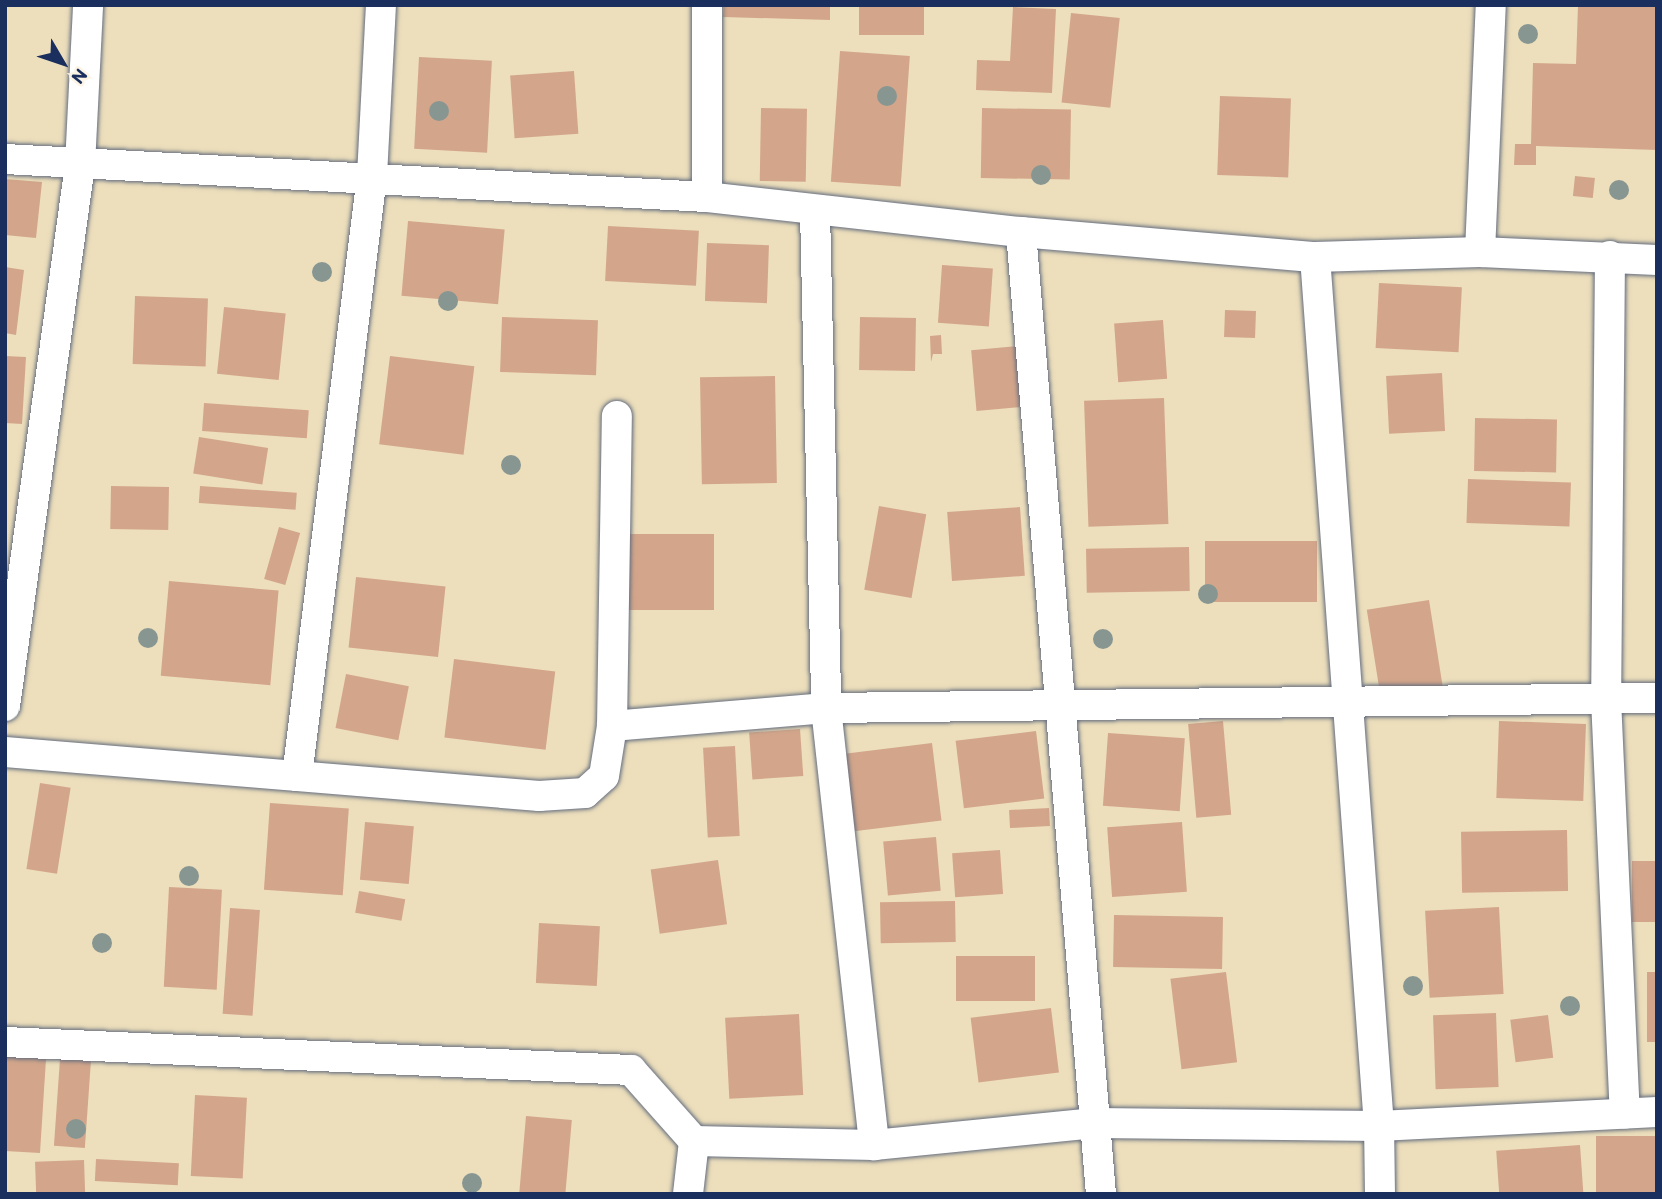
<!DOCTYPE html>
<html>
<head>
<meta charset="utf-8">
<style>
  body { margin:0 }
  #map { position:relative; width:1662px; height:1199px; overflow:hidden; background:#eddfbc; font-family:Itim,sans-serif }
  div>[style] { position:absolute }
  .building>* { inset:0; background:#d3a68b; transform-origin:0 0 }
  .roads { filter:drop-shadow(0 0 2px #646d7f) drop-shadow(0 0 2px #646d7f) }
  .street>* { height:30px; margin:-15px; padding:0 15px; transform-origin:15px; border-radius:15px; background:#fff }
  .trees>* { width:20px; height:20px; margin:-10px; border-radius:50%; background:#889692 }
  span { translate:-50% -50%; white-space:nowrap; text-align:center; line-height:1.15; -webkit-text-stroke:5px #fcf5e5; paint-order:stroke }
  .frame { position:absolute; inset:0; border:7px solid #1b2f5e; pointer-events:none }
  .north { position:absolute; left:28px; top:28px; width:70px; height:70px; -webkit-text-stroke:5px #fcf5e5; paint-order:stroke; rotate:129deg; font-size:19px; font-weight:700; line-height:28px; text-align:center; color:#1b2f5e }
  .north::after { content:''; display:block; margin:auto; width:24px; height:32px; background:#1b2f5e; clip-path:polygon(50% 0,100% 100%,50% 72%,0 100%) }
</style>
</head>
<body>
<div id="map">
  <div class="building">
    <i style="clip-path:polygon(724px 5px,830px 5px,830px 20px,723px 17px)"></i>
    <i style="left:859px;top:5px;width:65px;height:30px"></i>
    <i style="clip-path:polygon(1578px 5px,1657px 5px,1657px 150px,1536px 146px,1536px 165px,1514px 165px,1515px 144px,1531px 144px,1533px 63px,1576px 64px)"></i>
    <i style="clip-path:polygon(1013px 7px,1056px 9px,1052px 93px,976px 90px,977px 60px,1010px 61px)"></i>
    <i style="left:1071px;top:13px;width:49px;height:90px;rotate:6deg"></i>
    <i style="left:840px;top:51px;width:70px;height:131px;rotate:4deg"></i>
    <i style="left:419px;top:57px;width:73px;height:92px;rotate:3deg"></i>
    <i style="left:574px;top:71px;width:63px;height:64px;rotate:86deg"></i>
    <i style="left:1220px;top:96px;width:71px;height:79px;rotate:2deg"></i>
    <i style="left:761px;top:108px;width:46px;height:73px;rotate:1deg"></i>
    <i style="left:982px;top:108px;width:89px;height:70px;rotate:1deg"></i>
    <i style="left:1575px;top:176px;width:20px;height:20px;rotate:6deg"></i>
    <i style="clip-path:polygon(5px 179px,42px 182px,36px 238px,5px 235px)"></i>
    <i style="left:408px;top:221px;width:97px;height:75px;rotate:5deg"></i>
    <i style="left:608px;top:226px;width:91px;height:55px;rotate:3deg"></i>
    <i style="left:707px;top:243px;width:62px;height:58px;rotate:2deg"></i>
    <i style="left:942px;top:265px;width:51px;height:58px;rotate:4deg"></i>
    <i style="clip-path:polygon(5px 267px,24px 270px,16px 335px,5px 333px)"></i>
    <i style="left:1379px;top:283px;width:83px;height:65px;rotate:3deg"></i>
    <i style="left:135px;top:296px;width:73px;height:68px;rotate:2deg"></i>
    <i style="left:224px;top:307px;width:62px;height:67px;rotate:6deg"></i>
    <i style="left:1225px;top:310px;width:31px;height:27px;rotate:2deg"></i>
    <i style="left:502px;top:317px;width:96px;height:55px;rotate:2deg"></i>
    <i style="left:860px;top:317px;width:56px;height:53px;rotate:1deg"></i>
    <i style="left:1163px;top:320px;width:59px;height:49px;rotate:86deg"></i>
    <i style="clip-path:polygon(941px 335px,942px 354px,933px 354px,931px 362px,930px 336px)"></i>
    <i style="left:1019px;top:346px;width:61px;height:48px;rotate:85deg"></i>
    <i style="clip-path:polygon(5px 356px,26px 357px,22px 424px,5px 423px)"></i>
    <i style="left:390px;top:356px;width:85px;height:89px;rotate:7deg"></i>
    <i style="left:1442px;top:373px;width:58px;height:56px;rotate:87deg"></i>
    <i style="left:775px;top:376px;width:107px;height:75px;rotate:89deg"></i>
    <i style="left:1164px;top:398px;width:126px;height:80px;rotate:88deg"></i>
    <i style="left:204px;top:403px;width:105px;height:28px;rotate:4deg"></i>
    <i style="left:1475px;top:418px;width:82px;height:53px;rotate:1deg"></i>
    <i style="left:199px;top:437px;width:70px;height:37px;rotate:9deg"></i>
    <i style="left:1468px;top:479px;width:103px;height:44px;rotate:2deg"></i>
    <i style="left:111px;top:486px;width:58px;height:43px;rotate:1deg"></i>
    <i style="left:200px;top:486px;width:97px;height:17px;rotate:4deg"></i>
    <i style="left:879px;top:506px;width:48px;height:85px;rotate:10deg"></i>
    <i style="left:1020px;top:507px;width:69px;height:73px;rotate:86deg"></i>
    <i style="left:279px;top:527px;width:22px;height:54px;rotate:16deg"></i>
    <i style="left:627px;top:534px;width:87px;height:76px"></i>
    <i style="left:1317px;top:541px;width:61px;height:112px;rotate:90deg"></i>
    <i style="left:1189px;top:547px;width:44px;height:103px;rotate:89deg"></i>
    <i style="left:356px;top:577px;width:90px;height:71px;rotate:6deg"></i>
    <i style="left:169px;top:581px;width:110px;height:95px;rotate:5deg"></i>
    <i style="left:1429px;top:600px;width:87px;height:63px;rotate:81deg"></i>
    <i style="left:454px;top:659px;width:102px;height:79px;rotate:7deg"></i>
    <i style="left:346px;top:674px;width:64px;height:55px;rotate:11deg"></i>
    <i style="left:1223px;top:721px;width:94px;height:35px;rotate:85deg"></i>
    <i style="left:1499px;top:721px;width:87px;height:77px;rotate:2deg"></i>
    <i style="left:800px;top:729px;width:47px;height:51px;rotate:86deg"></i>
    <i style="left:1036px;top:731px;width:68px;height:81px;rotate:83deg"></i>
    <i style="left:1108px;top:733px;width:77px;height:73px;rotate:4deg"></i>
    <i style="left:932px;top:743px;width:78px;height:90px;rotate:83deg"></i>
    <i style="left:735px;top:746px;width:90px;height:32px;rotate:87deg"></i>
    <i style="left:40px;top:783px;width:31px;height:87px;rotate:9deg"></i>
    <i style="left:270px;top:803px;width:79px;height:87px;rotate:4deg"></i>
    <i style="left:1049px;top:808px;width:18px;height:40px;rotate:87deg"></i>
    <i style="left:365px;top:822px;width:49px;height:58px;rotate:5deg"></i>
    <i style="left:1182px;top:822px;width:70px;height:75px;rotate:86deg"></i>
    <i style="left:1567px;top:830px;width:61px;height:106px;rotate:89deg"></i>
    <i style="left:936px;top:837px;width:54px;height:53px;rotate:85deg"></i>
    <i style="left:1000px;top:850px;width:44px;height:48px;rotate:86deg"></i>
    <i style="left:718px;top:860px;width:65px;height:68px;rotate:82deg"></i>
    <i style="left:1632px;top:861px;width:25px;height:61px"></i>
    <i style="left:169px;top:887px;width:53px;height:100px;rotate:3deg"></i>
    <i style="left:359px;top:891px;width:47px;height:22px;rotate:10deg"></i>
    <i style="left:955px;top:901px;width:41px;height:75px;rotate:89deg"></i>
    <i style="left:1499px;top:907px;width:87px;height:74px;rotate:87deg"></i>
    <i style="left:230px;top:908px;width:30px;height:106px;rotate:4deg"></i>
    <i style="left:1114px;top:915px;width:109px;height:52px;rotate:1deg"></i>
    <i style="left:539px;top:923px;width:61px;height:60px;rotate:3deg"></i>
    <i style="left:1035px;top:956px;width:45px;height:79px;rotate:90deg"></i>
    <i style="left:1226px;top:972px;width:91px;height:56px;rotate:83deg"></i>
    <i style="left:1647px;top:972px;width:10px;height:70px"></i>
    <i style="left:1051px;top:1008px;width:65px;height:81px;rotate:83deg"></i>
    <i style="left:1496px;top:1013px;width:74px;height:63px;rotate:88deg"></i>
    <i style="left:799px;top:1014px;width:81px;height:74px;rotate:87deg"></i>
    <i style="left:1548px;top:1015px;width:43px;height:38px;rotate:83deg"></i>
    <i style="clip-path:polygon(5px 1056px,46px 1059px,40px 1153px,5px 1151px)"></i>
    <i style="left:60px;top:1059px;width:31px;height:87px;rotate:4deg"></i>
    <i style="left:195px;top:1095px;width:52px;height:81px;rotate:3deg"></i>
    <i style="left:526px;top:1116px;width:46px;height:78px;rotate:5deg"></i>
    <i style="left:1657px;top:1136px;width:58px;height:61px;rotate:90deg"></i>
    <i style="left:1580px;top:1145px;width:49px;height:84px;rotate:86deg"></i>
    <i style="left:96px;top:1159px;width:83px;height:22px;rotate:3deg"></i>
    <i style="left:84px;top:1160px;width:34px;height:49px;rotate:88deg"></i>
  </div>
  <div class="roads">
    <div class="street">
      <i style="left:707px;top:5px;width:192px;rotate:90deg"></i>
      <i style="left:5px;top:159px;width:703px;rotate:3.1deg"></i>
      <i style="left:707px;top:197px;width:316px;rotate:6.4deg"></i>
      <i style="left:1021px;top:232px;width:295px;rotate:4.9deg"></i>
      <i style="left:815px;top:210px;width:498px;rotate:88.7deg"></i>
      <i style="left:826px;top:708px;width:440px;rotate:83.7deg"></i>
      <i style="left:1021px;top:232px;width:965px;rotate:85.25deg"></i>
      <i style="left:1480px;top:252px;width:247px;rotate:-87.5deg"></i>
      <i style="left:1610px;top:256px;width:443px;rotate:90.5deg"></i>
      <i style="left:1606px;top:699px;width:415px;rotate:87.4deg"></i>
      <i style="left:5px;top:706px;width:546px;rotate:-82.11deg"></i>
      <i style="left:80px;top:165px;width:160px;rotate:-87.1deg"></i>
      <i style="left:612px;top:726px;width:215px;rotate:-4.8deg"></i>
      <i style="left:826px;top:708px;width:831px;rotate:-0.69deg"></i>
      <i style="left:5px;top:752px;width:536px;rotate:4.71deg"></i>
      <i style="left:539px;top:796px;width:46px;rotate:-3.7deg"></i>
      <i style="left:585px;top:793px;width:25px;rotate:-42deg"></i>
      <i style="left:604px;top:776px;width:51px;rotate:-80.9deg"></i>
      <i style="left:612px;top:726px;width:310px;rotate:-89.1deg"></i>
      <i style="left:297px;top:776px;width:605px;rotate:-82.87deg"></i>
      <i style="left:372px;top:176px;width:171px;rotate:-87deg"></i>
      <i style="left:5px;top:1042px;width:627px;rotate:2.56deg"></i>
      <i style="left:631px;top:1070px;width:95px;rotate:48.4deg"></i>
      <i style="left:694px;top:1141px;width:180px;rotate:1.3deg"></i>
      <i style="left:874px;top:1145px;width:222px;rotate:-5.7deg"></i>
      <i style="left:1095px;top:1123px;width:284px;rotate:0.6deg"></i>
      <i style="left:1379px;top:1126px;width:278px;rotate:-2.9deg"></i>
      <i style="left:688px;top:1194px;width:53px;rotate:-83.5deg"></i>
      <i style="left:1380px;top:1194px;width:68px;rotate:-90.8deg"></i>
      <i style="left:1379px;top:1126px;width:871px;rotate:-94.21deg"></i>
      <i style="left:1315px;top:257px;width:165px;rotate:-1.7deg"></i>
      <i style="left:1480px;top:252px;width:177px;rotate:2.6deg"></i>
    </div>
  </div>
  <div class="trees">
    <i style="left:1528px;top:34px"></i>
    <i style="left:887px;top:96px"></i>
    <i style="left:439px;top:111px"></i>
    <i style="left:1041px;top:175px"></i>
    <i style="left:1619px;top:190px"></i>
    <i style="left:322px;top:272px"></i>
    <i style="left:448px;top:301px"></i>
    <i style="left:511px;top:465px"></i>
    <i style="left:1208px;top:594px"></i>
    <i style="left:148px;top:638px"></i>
    <i style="left:1103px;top:639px"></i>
    <i style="left:189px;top:876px"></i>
    <i style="left:102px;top:943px"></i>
    <i style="left:1413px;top:986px"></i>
    <i style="left:1570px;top:1006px"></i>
    <i style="left:76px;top:1129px"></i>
    <i style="left:472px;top:1183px"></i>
  </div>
  <div class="frame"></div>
  <div class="north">N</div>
</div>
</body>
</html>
